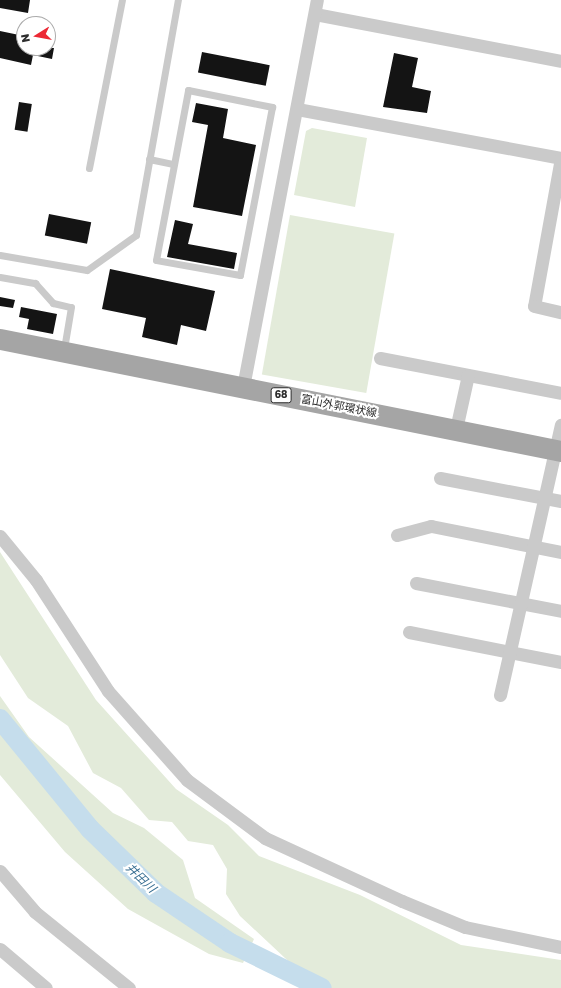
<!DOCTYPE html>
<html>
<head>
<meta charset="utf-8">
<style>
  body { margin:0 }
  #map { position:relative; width:561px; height:988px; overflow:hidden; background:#fff; font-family:"Golos Text","Noto Sans JP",sans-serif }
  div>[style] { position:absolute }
  .green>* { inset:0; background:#e3ebda; transform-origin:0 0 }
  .river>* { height:20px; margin:-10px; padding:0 10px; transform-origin:10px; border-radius:10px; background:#c5ddec }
  .building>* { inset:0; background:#141414; transform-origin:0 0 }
  .service>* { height:7px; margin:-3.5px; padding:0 3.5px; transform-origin:3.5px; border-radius:3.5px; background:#cacaca }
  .minor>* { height:13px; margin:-6.5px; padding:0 6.5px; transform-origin:6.5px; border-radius:6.5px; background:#cacaca }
  .primary>* { height:21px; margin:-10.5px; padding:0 10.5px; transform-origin:10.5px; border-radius:10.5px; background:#a5a5a5 }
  span { translate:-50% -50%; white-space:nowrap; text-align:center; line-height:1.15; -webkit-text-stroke:4px #fff; paint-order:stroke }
  .shield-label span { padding:1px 3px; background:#fff; border:1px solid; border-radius:3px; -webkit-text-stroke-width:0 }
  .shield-label { font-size:10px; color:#2d2d2d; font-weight:700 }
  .street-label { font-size:11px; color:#2d2d2d }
  .water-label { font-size:12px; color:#386e92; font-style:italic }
  .north { position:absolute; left:16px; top:16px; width:40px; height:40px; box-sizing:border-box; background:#fff; border:1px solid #ababab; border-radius:50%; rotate:259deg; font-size:11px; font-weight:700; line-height:16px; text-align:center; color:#2d2d2d }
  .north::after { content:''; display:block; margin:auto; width:14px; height:18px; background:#ec2834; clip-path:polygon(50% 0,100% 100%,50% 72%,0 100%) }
</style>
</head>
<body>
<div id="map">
  <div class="green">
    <i style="clip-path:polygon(312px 128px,367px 138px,355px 207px,294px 195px,306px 131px)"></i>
    <i style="left:290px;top:215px;width:106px;height:162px;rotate:10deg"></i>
    <i style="clip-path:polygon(0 552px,96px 700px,176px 789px,228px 825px,259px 856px,360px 895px,461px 945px,561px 960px,561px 988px,317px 988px,240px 916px,226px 894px,227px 869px,213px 845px,188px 841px,172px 822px,149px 820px,121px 788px,93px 773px,68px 726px,28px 698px,0 655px)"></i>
    <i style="clip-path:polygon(0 696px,29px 737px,113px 813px,144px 828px,183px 860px,195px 898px,254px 939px,243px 963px,209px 954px,128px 909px,65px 852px,0 775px)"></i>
  </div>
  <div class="river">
    <i style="left:0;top:719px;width:142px;rotate:50.7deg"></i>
    <i style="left:90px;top:829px;width:92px;rotate:44.1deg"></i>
    <i style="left:156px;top:893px;width:89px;rotate:34deg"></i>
    <i style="left:230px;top:943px;width:102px;rotate:26.1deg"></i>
  </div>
  <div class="building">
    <i style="clip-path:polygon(0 0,30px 0,28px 13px,0 8px)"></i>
    <i style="clip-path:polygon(0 31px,24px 36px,24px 48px,54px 48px,52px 59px,33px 55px,31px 65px,0 58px)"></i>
    <i style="left:202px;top:52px;width:69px;height:21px;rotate:11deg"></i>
    <i style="clip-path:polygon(394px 53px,418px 58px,412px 87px,431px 91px,427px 113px,383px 107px)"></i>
    <i style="left:19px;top:102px;width:13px;height:28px;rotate:9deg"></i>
    <i style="clip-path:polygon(196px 103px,228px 109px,223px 138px,256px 145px,242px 216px,193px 207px,208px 125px,192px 122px)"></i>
    <i style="left:49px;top:214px;width:43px;height:22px;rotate:11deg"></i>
    <i style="clip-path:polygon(175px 220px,193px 224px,188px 244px,237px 253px,234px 269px,167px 257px)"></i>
    <i style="clip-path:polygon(110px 269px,215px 291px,206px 331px,181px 325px,177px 345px,142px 337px,146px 318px,102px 309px)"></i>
    <i style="clip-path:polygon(0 297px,15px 300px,13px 308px,0 306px)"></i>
    <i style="clip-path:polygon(21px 307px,57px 314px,53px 334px,27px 329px,29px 319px,19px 317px)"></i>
  </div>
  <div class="service">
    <i style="left:188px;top:90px;width:86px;rotate:11.4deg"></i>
    <i style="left:272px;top:107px;width:171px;rotate:100.8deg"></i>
    <i style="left:240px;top:275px;width:85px;rotate:-169.9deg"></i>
    <i style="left:156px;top:260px;width:173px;rotate:-79.3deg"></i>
    <i style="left:149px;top:159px;width:25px;rotate:12deg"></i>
    <i style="left:89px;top:168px;width:171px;rotate:-78.9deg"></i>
    <i style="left:0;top:255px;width:88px;rotate:9.8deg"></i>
    <i style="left:87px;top:270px;width:60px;rotate:-35.5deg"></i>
    <i style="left:136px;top:235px;width:239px;rotate:-79.9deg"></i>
    <i style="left:0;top:277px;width:36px;rotate:10deg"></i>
    <i style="left:35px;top:283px;width:27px;rotate:48deg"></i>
    <i style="left:53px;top:303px;width:18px;rotate:13deg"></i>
    <i style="left:71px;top:307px;width:43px;rotate:99.5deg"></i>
  </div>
  <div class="minor">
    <i style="left:315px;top:14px;width:250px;rotate:10.8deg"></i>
    <i style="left:297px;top:109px;width:269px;rotate:10.5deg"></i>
    <i style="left:561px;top:158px;width:150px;rotate:100.3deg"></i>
    <i style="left:534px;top:306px;width:28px;rotate:13deg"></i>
    <i style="left:380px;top:358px;width:184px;rotate:10.9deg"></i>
    <i style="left:243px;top:387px;width:394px;rotate:-79.2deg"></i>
    <i style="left:456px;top:429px;width:55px;rotate:-77.5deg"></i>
    <i style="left:440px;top:478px;width:123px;rotate:10.8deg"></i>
    <i style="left:397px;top:535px;width:35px;rotate:-15deg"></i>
    <i style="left:431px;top:526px;width:133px;rotate:11.3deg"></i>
    <i style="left:0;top:536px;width:57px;rotate:50.7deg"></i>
    <i style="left:36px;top:580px;width:132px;rotate:57deg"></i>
    <i style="left:108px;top:691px;width:119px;rotate:48.4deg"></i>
    <i style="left:187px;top:780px;width:97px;rotate:36.6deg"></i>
    <i style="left:265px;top:838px;width:151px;rotate:24.7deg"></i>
    <i style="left:402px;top:901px;width:68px;rotate:22.4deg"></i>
    <i style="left:465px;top:927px;width:98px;rotate:11.8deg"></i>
    <i style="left:416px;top:583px;width:148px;rotate:10.9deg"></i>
    <i style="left:409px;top:632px;width:155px;rotate:11.2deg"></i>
    <i style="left:500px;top:695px;width:277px;rotate:-77.3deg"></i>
    <i style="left:0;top:871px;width:54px;rotate:49.5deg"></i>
    <i style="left:35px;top:912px;width:121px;rotate:39deg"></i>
    <i style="left:0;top:949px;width:60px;rotate:40.3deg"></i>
  </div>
  <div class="primary">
    <i style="left:0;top:339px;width:572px;rotate:11.29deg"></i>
  </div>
  <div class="shield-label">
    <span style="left:281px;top:395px">68</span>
  </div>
  <div class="street-label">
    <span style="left:339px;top:406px;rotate:11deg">富山外郭環状線</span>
  </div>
  <div class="water-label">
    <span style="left:141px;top:878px;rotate:44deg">井田川</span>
  </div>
  <div class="north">N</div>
</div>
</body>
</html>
